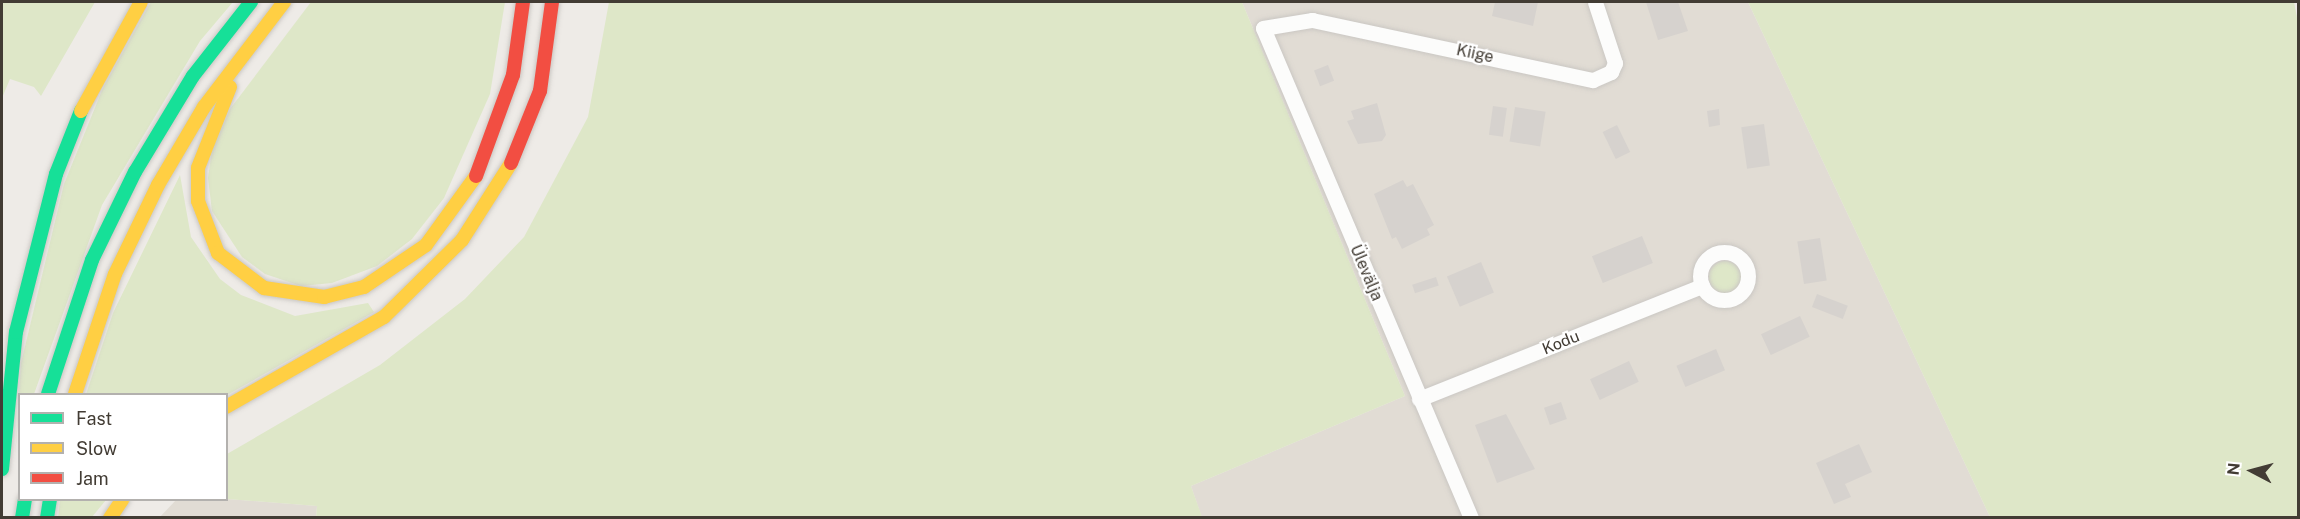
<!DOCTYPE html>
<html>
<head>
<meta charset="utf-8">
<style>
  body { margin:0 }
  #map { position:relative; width:2300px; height:519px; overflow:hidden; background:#eeebe7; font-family:"Public Sans",sans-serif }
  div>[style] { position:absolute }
  .residential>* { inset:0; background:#e1dcd4 }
  .green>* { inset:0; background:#dee7c8 }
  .round { border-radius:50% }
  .building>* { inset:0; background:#d6d2ce; transform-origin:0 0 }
  .roads { filter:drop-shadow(0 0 2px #cac7c3) drop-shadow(0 0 2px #cac7c3) }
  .street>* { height:15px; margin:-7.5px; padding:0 7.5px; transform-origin:7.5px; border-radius:7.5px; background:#fcfcfb }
  .street>.ring { margin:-7.5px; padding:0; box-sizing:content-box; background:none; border:15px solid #fcfcfb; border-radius:50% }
  .fast>* { height:14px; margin:-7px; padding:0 7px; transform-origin:7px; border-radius:7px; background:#16e098 }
  .slow>* { height:14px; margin:-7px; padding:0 7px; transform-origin:7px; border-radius:7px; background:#ffcf43 }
  .jam>* { height:14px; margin:-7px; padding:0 7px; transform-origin:7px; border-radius:7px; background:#f24e42 }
  span { translate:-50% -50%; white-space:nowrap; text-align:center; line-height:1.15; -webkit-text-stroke:4.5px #fff; paint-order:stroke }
  .street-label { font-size:16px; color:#423c34 }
  .frame { position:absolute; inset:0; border:3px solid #423c34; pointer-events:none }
  .legend { position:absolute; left:18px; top:393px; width:210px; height:108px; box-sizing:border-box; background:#fff; border:2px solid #b3b1ae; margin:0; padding:8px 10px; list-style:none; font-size:18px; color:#423c34 }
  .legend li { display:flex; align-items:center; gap:12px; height:30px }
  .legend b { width:30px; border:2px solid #b3b1ae }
  .north { position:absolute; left:2222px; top:441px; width:60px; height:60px; -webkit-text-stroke:4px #fff; paint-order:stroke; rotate:276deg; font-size:16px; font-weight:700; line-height:24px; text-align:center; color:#423c34 }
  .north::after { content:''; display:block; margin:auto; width:21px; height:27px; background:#423c34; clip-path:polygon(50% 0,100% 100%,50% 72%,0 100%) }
</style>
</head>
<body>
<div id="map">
  <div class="residential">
    <i style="clip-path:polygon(1242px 2px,1748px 2px,1990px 517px,1202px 518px,1191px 486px,1405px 396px)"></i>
    <i style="clip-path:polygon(227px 499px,317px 506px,316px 517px,159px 518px,176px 500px)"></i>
  </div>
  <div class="green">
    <i style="clip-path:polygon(2px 2px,95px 2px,41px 96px,34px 87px,10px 79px,2px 98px)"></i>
    <i style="clip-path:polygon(151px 2px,233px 2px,200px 41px,102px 205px,34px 394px,20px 394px,15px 458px,21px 363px,64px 184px,103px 88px)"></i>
    <i style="clip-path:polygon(311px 2px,505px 2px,490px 94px,444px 198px,412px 239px,377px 266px,332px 283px,301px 286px,265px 274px,242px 257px,212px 211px,208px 178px,212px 150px,230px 109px)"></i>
    <i style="clip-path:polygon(609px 2px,1242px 2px,1405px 396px,1191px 486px,1202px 517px,316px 518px,317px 506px,227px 499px,227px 454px,380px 365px,465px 299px,524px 237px,588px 117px)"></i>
    <i style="clip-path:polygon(1748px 2px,2294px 2px,2298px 22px,2298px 517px,1990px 517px)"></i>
    <i style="clip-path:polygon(180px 175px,191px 237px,220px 279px,241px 295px,295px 316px,368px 303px,374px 312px,227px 395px,86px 394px,113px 313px)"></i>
    <i class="round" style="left:1709px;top:261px;width:32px;height:32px"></i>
    <i style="clip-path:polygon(60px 500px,106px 500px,92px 517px,58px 518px)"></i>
  </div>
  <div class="building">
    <i style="clip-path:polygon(1495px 2px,1538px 2px,1533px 26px,1492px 16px)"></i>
    <i style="clip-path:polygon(1646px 2px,1678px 2px,1688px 31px,1658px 40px)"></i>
    <i style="left:1328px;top:65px;width:17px;height:15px;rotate:69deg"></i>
    <i style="clip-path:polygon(1377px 103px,1386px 135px,1382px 141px,1358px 144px,1347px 121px,1354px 119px,1351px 111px)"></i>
    <i style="left:1493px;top:106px;width:14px;height:29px;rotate:8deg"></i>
    <i style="left:1515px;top:107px;width:31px;height:35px;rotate:9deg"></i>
    <i style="clip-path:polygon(1719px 109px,1720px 125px,1709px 127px,1707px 111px)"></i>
    <i style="left:1764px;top:124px;width:42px;height:23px;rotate:82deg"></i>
    <i style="left:1617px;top:125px;width:30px;height:16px;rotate:64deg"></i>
    <i style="clip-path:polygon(1403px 180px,1407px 187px,1413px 184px,1434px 225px,1427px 229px,1430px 235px,1402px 249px,1396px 237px,1392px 239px,1374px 194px)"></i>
    <i style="left:1642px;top:236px;width:29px;height:54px;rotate:68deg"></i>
    <i style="left:1820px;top:238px;width:43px;height:23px;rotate:81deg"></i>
    <i style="left:1481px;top:262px;width:33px;height:37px;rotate:67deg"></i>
    <i style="left:1436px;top:277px;width:9px;height:25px;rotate:72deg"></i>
    <i style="left:1817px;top:294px;width:33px;height:14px;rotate:21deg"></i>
    <i style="left:1800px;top:316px;width:23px;height:43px;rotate:65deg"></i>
    <i style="left:1716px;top:349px;width:23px;height:43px;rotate:67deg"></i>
    <i style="left:1629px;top:361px;width:23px;height:43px;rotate:65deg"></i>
    <i style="left:1561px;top:402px;width:18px;height:18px;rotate:71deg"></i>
    <i style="clip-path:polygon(1506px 414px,1535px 469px,1497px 483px,1475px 425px)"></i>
    <i style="clip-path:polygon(1859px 444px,1872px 472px,1845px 484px,1851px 497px,1834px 504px,1816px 463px)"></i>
  </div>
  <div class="roads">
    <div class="street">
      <i class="ring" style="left:1700px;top:252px;width:33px;height:33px"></i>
      <i style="left:1419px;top:399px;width:305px;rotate:-21.8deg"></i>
      <i style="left:1471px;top:518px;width:532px;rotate:-113deg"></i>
      <i style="left:1263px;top:28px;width:50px;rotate:-9.3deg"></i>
      <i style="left:1312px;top:20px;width:287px;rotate:12.1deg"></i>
      <i style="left:1593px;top:80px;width:20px;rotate:-24deg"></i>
      <i style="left:1611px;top:72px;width:10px;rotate:-66deg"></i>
      <i style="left:1615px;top:63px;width:64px;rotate:-108.2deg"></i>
    </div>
    <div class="fast">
      <i style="left:48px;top:394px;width:141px;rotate:-71.8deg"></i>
      <i style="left:92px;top:260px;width:98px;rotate:-64deg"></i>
      <i style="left:135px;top:172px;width:112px;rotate:-58.9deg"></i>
      <i style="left:193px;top:76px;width:94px;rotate:-51.9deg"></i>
      <i style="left:2px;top:469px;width:138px;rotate:-84.2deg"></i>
      <i style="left:16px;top:332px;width:163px;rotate:-75.8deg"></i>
      <i style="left:56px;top:174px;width:68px;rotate:-68.4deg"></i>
      <i style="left:22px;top:518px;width:18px;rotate:-81deg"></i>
      <i style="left:47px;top:518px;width:18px;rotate:-81deg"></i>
    </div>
    <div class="slow">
      <i style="left:230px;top:87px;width:87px;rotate:111.6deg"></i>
      <i style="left:198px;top:168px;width:33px;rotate:90deg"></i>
      <i style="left:198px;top:201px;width:56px;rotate:69deg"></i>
      <i style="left:218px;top:253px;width:58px;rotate:37.3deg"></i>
      <i style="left:264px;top:288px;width:61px;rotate:8.5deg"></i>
      <i style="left:324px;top:297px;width:41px;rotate:-14deg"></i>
      <i style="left:364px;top:287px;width:75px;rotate:-34.1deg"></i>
      <i style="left:426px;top:245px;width:85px;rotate:-54.1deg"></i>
      <i style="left:81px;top:111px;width:124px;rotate:-61.2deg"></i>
      <i style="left:75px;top:394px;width:126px;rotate:-71.6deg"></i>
      <i style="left:115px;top:274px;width:99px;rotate:-64.2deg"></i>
      <i style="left:158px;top:185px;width:91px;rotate:-59.5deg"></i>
      <i style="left:204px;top:107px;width:132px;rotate:-52.7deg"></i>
      <i style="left:226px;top:407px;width:182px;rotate:-29.7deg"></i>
      <i style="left:384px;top:317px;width:110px;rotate:-44.6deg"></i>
      <i style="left:462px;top:240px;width:91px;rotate:-57.5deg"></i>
      <i style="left:110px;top:518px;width:22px;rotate:-56deg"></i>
    </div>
    <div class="jam">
      <i style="left:511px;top:163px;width:78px;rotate:-68.1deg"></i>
      <i style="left:540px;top:91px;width:90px;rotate:-82.3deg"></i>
      <i style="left:476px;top:176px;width:108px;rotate:-69.9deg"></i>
      <i style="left:513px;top:75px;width:74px;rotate:-82.2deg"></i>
    </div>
  </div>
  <div class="street-label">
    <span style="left:1475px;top:54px;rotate:12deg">Kiige</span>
    <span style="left:1366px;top:273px;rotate:67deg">Ülevälja</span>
    <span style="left:1561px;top:343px;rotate:-22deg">Kodu</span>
  </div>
  <div class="frame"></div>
  <ul class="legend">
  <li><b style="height:8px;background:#16e098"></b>Fast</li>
  <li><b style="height:8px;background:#ffcf43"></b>Slow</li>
  <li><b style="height:8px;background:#f24e42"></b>Jam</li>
  </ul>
  <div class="north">N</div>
</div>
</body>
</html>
